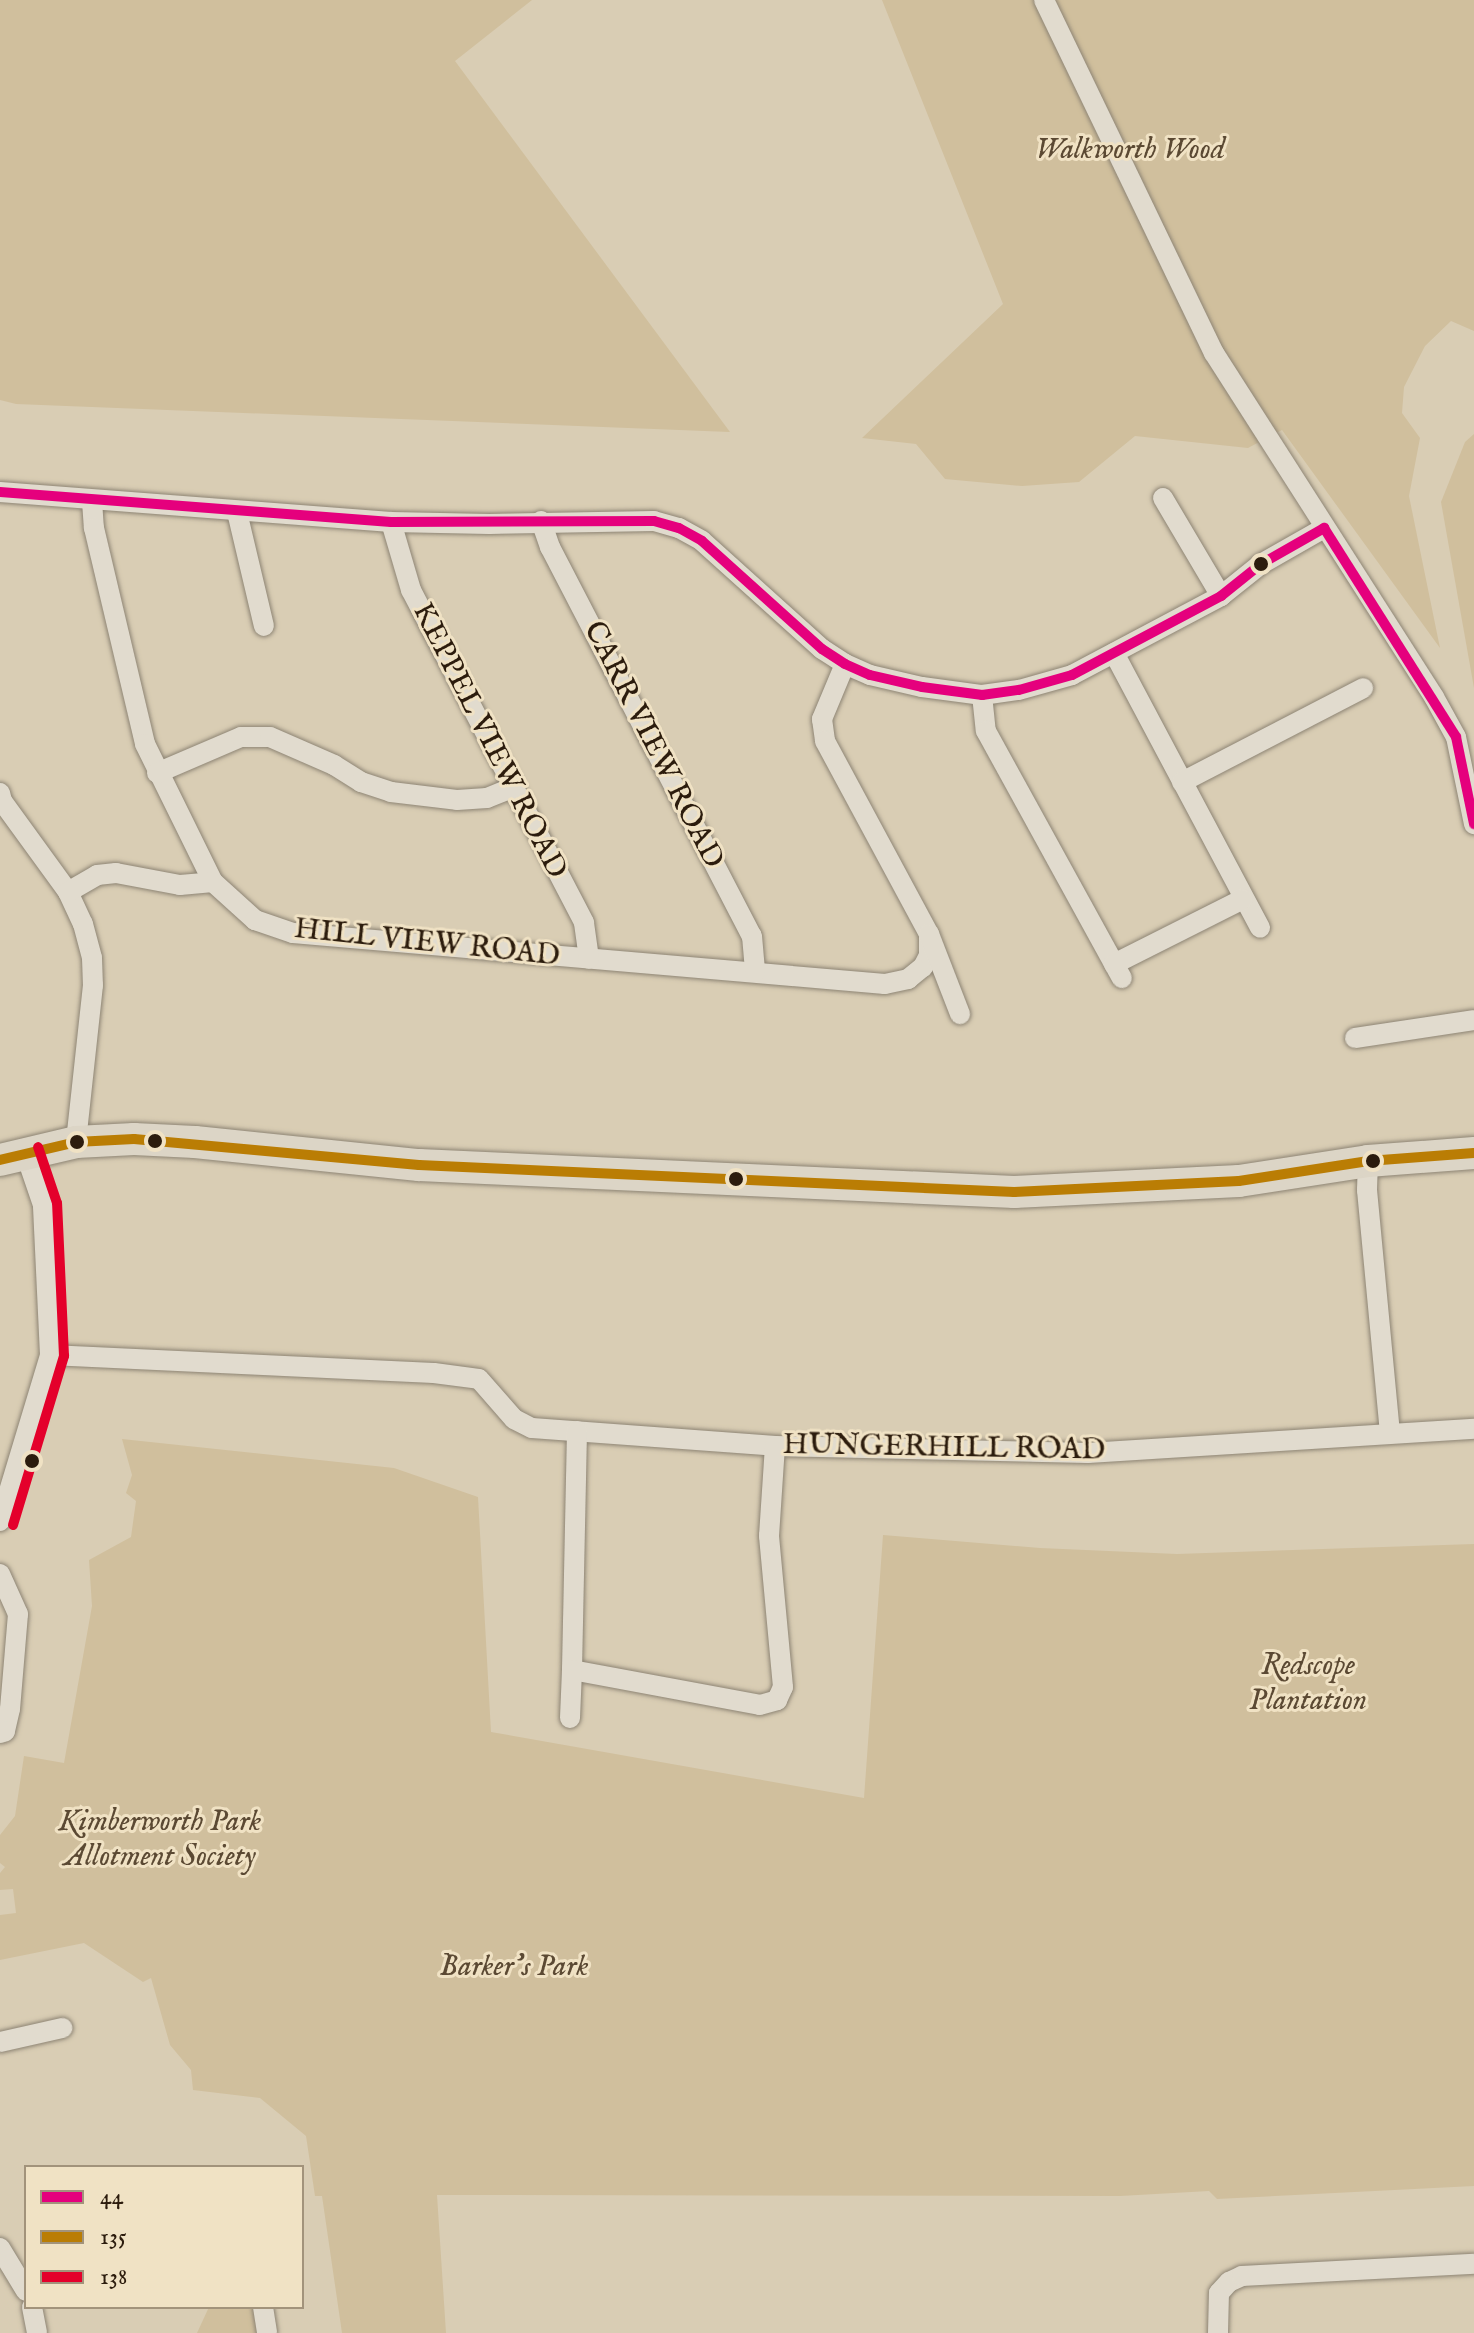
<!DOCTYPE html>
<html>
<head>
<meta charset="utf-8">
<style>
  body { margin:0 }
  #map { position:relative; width:1474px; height:2333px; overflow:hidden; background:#d9cdb4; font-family:"IM FELL English",serif }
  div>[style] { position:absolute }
  .green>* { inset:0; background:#d0bf9d }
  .roads { filter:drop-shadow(0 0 2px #8d8474) drop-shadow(0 0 2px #8d8474) }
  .minor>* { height:20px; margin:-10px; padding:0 10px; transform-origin:10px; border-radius:10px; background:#e1dbce }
  .primary>* { height:32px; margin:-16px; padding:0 16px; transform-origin:16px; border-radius:16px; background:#dcd5c6 }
  .bus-1>* { height:10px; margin:-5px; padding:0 5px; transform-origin:5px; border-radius:5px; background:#e5007d }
  .bus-2>* { height:10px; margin:-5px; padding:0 5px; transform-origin:5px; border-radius:5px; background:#ba7d04 }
  .bus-3>* { height:10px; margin:-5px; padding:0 5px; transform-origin:5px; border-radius:5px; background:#e4002b }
  .dots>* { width:22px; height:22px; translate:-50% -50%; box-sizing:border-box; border:4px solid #f0e2c4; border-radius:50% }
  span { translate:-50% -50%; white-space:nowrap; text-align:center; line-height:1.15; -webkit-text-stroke:6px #f0e2c4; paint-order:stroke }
  .park-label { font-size:30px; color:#5b4933; font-style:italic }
  .street-label { font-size:30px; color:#2c1c0d }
  .legend { position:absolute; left:24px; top:2165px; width:280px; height:144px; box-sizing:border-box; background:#f0e2c4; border:2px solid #a2937b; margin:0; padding:10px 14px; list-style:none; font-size:24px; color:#2c1c0d }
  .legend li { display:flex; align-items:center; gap:16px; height:40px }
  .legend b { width:40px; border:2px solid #a2937b }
</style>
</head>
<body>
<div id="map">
  <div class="green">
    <i style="clip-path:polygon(0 0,532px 0,455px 61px,730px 432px,16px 404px,0 400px)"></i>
    <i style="clip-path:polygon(882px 0,1474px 0,1474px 331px,1451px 321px,1425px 346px,1404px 387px,1402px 413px,1420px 438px,1409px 496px,1440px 648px,1282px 430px,1248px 448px,1135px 436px,1079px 482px,1022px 486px,945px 479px,916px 444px,862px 438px,1003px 304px)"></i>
    <i style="clip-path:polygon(1474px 434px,1474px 688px,1441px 502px,1465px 442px)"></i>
    <i style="clip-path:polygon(122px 1439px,394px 1468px,478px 1497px,491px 1732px,864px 1798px,883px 1535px,1040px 1548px,1177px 1554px,1474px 1544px,1474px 2186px,1217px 2199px,1209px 2191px,1120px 2196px,437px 2195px,446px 2333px,342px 2333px,322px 2196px,315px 2196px,306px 2136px,260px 2098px,193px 2090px,191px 2070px,170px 2045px,151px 1978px,143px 1982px,84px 1943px,0 1960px,0 1915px,16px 1913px,13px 1889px,0 1890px,0 1873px,5px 1867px,0 1863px,0 1835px,15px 1816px,24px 1756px,64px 1763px,92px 1606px,89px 1560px,131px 1537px,136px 1501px,126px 1493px,132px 1475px)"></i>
    <i style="clip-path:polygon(209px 2307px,253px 2307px,258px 2333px,197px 2333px)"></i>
  </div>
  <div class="roads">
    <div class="minor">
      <i style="left:1044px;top:0;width:392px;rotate:64.3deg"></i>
      <i style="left:1214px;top:353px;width:408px;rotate:57.4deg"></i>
      <i style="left:1434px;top:697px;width:46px;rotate:61.2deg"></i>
      <i style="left:1456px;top:737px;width:89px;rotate:78.3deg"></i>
      <i style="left:0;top:492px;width:392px;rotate:4.4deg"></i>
      <i style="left:391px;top:522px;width:98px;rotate:1.2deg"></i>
      <i style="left:489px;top:524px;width:165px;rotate:-1deg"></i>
      <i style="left:654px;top:521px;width:26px;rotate:16deg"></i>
      <i style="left:679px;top:528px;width:26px;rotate:29deg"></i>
      <i style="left:702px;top:541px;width:161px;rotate:42deg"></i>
      <i style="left:822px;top:649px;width:27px;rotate:33deg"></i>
      <i style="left:845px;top:664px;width:27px;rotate:24deg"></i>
      <i style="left:870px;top:675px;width:53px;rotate:13deg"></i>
      <i style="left:922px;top:687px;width:61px;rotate:7.6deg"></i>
      <i style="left:982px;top:695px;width:37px;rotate:-8deg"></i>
      <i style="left:1019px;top:690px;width:55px;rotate:-15.8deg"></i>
      <i style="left:1072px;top:675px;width:169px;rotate:-27.9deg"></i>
      <i style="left:1221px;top:596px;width:51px;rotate:-38.7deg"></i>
      <i style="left:1261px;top:564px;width:73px;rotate:-29.7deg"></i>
      <i style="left:1163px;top:498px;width:114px;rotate:59.4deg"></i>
      <i style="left:92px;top:501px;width:27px;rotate:86deg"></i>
      <i style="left:94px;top:528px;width:222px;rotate:76.7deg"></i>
      <i style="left:145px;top:744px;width:154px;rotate:63.8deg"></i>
      <i style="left:213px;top:882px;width:57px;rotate:42.1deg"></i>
      <i style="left:255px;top:920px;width:40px;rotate:18.9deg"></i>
      <i style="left:293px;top:933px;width:594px;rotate:4.92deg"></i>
      <i style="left:885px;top:984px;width:24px;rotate:-12deg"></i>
      <i style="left:908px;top:979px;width:19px;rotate:-39deg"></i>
      <i style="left:923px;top:967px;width:13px;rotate:-63deg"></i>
      <i style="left:929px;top:955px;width:21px;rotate:-90deg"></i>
      <i style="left:237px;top:512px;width:117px;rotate:76.7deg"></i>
      <i style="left:541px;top:521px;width:28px;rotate:71deg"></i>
      <i style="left:550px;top:547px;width:438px;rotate:62.6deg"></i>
      <i style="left:752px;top:936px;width:36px;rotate:85deg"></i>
      <i style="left:391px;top:522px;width:71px;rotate:73.6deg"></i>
      <i style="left:411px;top:590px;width:375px;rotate:62.5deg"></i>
      <i style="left:584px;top:923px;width:36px;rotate:82deg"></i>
      <i style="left:1114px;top:653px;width:311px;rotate:62deg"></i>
      <i style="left:845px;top:664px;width:60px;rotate:112.7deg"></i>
      <i style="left:822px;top:719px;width:22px;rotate:82deg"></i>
      <i style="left:825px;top:741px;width:219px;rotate:61.7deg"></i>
      <i style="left:929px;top:934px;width:86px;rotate:68.8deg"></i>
      <i style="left:982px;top:695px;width:36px;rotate:84deg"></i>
      <i style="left:986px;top:731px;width:282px;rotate:61.2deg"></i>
      <i style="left:157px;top:773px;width:91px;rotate:-23.2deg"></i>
      <i style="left:241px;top:737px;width:29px"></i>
      <i style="left:270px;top:737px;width:70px;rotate:23.6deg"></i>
      <i style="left:334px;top:765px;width:32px;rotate:32deg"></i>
      <i style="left:361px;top:782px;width:32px;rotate:18deg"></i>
      <i style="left:391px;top:792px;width:66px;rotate:6.9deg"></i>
      <i style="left:457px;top:800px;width:30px;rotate:-4deg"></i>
      <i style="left:487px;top:798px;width:27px;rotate:-22deg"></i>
      <i style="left:1182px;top:782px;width:204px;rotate:-27.4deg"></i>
      <i style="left:0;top:793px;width:8px;rotate:76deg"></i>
      <i style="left:2px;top:801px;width:112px;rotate:54deg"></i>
      <i style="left:68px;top:892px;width:35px;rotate:65deg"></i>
      <i style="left:83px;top:924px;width:35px;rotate:75deg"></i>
      <i style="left:92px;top:958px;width:27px;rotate:88deg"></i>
      <i style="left:93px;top:985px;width:158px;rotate:96.2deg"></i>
      <i style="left:68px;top:892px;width:34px;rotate:-30deg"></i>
      <i style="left:97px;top:875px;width:19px;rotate:-6deg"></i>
      <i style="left:116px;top:873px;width:65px;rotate:10.6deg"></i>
      <i style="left:180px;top:885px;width:33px;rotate:-5deg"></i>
      <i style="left:1114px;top:964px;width:144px;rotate:-26.7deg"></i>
      <i style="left:1355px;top:1038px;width:120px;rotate:-8.6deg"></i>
      <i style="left:1368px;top:1161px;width:29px;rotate:92deg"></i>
      <i style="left:1367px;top:1190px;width:244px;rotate:84.6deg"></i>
      <i style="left:50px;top:1355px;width:384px;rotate:2.7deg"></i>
      <i style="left:434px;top:1373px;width:45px;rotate:7.6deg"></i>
      <i style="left:479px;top:1379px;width:53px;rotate:48.8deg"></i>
      <i style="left:514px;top:1419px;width:20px;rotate:27deg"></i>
      <i style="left:532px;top:1428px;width:244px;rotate:4.2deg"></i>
      <i style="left:775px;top:1446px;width:313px;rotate:1.3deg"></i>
      <i style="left:1088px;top:1453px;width:387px;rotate:-3.6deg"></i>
      <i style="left:577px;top:1431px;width:239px;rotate:91.2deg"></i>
      <i style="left:572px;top:1670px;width:191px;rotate:10.5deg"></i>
      <i style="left:760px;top:1705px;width:18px;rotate:-16deg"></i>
      <i style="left:777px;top:1700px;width:14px;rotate:-65deg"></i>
      <i style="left:783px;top:1687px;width:152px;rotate:-95.3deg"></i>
      <i style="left:769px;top:1536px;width:90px;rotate:-86.2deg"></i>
      <i style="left:0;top:1521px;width:173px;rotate:-73.2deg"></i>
      <i style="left:50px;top:1355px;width:150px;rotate:-92.7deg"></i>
      <i style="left:43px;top:1205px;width:56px;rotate:-108.8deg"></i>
      <i style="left:0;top:1574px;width:44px;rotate:65.8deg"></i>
      <i style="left:18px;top:1614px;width:95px;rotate:94.8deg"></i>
      <i style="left:10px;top:1709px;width:23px;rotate:103deg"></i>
      <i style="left:5px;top:1731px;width:5px;rotate:158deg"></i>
      <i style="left:570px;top:1718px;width:48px;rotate:-87.6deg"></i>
      <i style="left:0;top:2042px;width:64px;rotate:-12.7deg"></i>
      <i style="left:0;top:2248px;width:50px;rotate:58.8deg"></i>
      <i style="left:32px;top:2307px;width:26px;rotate:79deg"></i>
      <i style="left:263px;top:2307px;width:26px;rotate:81deg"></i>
      <i style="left:1218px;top:2333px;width:40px;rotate:-88.6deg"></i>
      <i style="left:1219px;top:2293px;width:15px;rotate:-48deg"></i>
      <i style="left:1229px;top:2282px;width:14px;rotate:-25deg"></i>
      <i style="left:1242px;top:2276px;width:232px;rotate:-3deg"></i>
    </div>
    <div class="primary">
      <i style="left:0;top:1160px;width:78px;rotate:-13.3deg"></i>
      <i style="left:76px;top:1142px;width:58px;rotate:-3deg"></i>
      <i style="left:134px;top:1139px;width:61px;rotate:2.8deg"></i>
      <i style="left:195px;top:1142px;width:225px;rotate:5.9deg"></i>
      <i style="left:419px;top:1165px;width:596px;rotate:2.6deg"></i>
      <i style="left:1014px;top:1192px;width:225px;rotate:-2.8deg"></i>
      <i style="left:1239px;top:1181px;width:131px;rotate:-8.8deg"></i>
      <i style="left:1368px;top:1161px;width:106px;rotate:-4.3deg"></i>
    </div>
  </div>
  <div class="bus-1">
    <i style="left:0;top:492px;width:392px;rotate:4.4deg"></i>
    <i style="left:391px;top:522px;width:263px;rotate:-0.2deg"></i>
    <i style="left:654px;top:521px;width:26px;rotate:16deg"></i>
    <i style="left:679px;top:528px;width:26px;rotate:29deg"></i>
    <i style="left:702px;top:541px;width:161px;rotate:42deg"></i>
    <i style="left:822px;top:649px;width:27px;rotate:33deg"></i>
    <i style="left:845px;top:664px;width:27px;rotate:24deg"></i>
    <i style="left:870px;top:675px;width:53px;rotate:13deg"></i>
    <i style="left:922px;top:687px;width:61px;rotate:7.6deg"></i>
    <i style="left:982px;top:695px;width:37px;rotate:-8deg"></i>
    <i style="left:1019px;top:690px;width:55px;rotate:-15.8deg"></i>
    <i style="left:1072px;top:675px;width:169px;rotate:-27.9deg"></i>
    <i style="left:1221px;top:596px;width:51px;rotate:-38.7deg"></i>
    <i style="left:1261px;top:564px;width:73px;rotate:-29.7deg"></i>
    <i style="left:1324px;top:528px;width:247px;rotate:57.7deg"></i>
    <i style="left:1456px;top:737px;width:89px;rotate:78.3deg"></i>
  </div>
  <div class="bus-2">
    <i style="left:0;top:1160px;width:78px;rotate:-13.3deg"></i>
    <i style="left:76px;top:1142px;width:58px;rotate:-3deg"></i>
    <i style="left:134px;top:1139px;width:286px;rotate:5.2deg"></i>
    <i style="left:419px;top:1165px;width:596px;rotate:2.6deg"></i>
    <i style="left:1014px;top:1192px;width:225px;rotate:-2.8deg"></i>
    <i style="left:1239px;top:1181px;width:131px;rotate:-8.8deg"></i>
    <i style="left:1368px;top:1161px;width:106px;rotate:-4.3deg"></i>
  </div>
  <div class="bus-3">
    <i style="left:13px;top:1525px;width:177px;rotate:-73.2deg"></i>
    <i style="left:64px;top:1356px;width:153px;rotate:-92.6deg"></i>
    <i style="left:57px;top:1203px;width:59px;rotate:-108.7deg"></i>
  </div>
  <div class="dots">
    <i style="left:1261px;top:564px;background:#2c1c0d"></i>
    <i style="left:155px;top:1141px;background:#2c1c0d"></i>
    <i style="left:77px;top:1142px;background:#2c1c0d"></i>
    <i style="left:1373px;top:1161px;background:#2c1c0d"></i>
    <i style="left:736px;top:1179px;background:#2c1c0d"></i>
    <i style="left:32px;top:1461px;background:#2c1c0d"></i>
  </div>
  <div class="park-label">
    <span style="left:1130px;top:150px">Walkworth Wood</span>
    <span style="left:1308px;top:1683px">Redscope<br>Plantation</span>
    <span style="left:160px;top:1839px">Kimberworth Park<br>Allotment Society</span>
    <span style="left:514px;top:1967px">Barker's Park</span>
  </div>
  <div class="street-label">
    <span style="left:489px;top:741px;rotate:63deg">KEPPEL VIEW ROAD</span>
    <span style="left:653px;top:745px;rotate:63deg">CARR VIEW ROAD</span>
    <span style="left:427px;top:943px;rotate:6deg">HILL VIEW ROAD</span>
    <span style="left:944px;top:1448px;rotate:1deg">HUNGERHILL ROAD</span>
  </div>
  <ul class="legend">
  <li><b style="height:10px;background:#e5007d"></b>44</li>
  <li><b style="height:10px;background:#ba7d04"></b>135</li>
  <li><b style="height:10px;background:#e4002b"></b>138</li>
  </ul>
</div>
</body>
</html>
